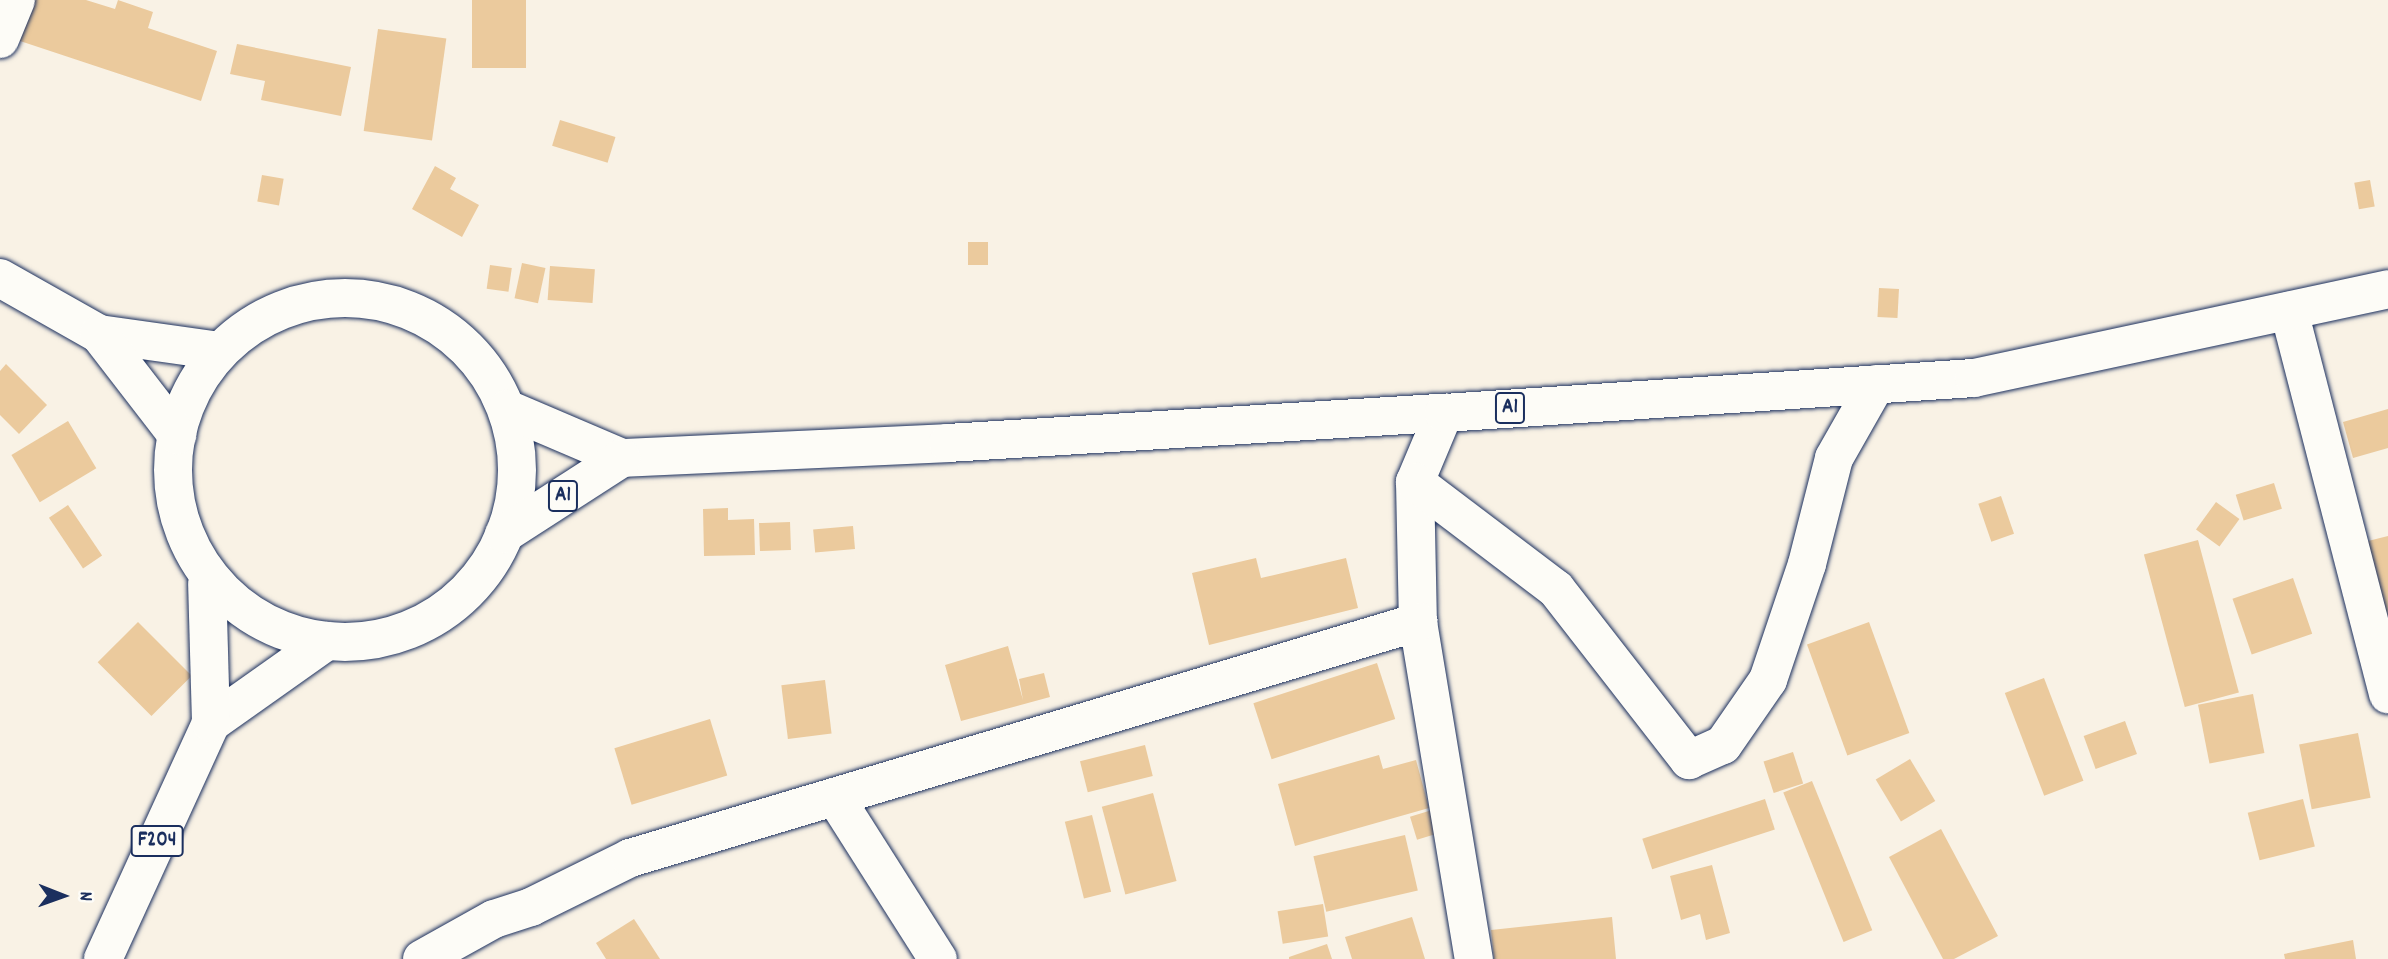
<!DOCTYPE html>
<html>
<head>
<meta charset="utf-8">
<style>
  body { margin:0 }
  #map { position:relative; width:2388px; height:959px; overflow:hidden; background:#f9f2e5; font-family:Dekko,sans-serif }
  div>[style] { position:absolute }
  .building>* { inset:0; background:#ebca9d; transform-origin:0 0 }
  .roads { filter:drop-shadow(0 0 2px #1b2f5e) drop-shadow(0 0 2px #1b2f5e) }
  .minor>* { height:38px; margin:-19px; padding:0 19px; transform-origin:19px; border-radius:19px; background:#fdfcf7 }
  .major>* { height:38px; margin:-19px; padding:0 19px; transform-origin:19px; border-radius:19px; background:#fdfcf7 }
  .highway>* { height:38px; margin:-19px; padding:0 19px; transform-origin:19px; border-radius:19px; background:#fdfcf7 }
  .highway>.ring { margin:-19px; padding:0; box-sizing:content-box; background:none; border:38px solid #fdfcf7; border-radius:50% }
  span { translate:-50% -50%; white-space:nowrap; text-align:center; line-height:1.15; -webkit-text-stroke:5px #fdfcf7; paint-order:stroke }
  .shield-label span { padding:2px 5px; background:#fdfcf7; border:2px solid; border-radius:5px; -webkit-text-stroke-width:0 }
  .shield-label { font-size:21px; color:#1b2f5e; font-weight:700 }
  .north { position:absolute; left:28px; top:861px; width:70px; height:70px; -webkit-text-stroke:5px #fdfcf7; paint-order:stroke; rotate:91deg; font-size:19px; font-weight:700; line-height:28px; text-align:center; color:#1b2f5e }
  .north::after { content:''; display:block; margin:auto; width:24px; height:32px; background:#1b2f5e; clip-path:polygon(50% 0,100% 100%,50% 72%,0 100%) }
</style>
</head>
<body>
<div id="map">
  <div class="building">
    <i style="clip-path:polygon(23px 0,86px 0,115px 9px,118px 0,153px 12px,148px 28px,217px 51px,201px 101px,11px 38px)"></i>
    <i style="left:472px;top:0;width:54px;height:68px"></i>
    <i style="left:378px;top:29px;width:69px;height:103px;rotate:8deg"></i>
    <i style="clip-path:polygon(237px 44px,351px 67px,341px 116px,261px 100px,265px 81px,230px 74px)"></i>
    <i style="left:560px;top:120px;width:58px;height:27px;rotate:17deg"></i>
    <i style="clip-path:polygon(435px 166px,456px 178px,450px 189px,479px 205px,462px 237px,412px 209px)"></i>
    <i style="left:262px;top:175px;width:22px;height:27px;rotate:10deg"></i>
    <i style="left:2370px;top:180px;width:27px;height:16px;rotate:80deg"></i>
    <i style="left:968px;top:242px;width:20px;height:23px"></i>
    <i style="left:522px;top:263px;width:24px;height:36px;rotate:12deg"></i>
    <i style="left:490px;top:265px;width:22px;height:24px;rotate:8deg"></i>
    <i style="left:550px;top:266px;width:45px;height:34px;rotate:4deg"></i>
    <i style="left:1879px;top:288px;width:20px;height:29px;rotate:3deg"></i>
    <i style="clip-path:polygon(6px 364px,47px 405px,19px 434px,0 415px,0 371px)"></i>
    <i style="clip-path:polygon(2388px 409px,2388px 448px,2353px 458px,2343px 422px)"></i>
    <i style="left:68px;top:421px;width:55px;height:66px;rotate:59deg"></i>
    <i style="left:2274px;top:483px;width:27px;height:40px;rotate:73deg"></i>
    <i style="left:2001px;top:496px;width:40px;height:24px;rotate:71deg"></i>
    <i style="left:2216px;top:502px;width:29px;height:34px;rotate:36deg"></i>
    <i style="left:68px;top:505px;width:61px;height:23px;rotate:56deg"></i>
    <i style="clip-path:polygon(728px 508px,728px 520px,754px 519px,755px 555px,704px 556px,703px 509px)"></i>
    <i style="left:790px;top:522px;width:28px;height:31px;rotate:88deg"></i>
    <i style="left:853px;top:526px;width:23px;height:40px;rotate:85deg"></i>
    <i style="clip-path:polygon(2388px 536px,2388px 622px,2356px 544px)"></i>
    <i style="left:2198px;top:540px;width:158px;height:56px;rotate:75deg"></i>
    <i style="clip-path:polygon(1256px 558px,1261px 578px,1346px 558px,1358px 608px,1209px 645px,1192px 573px)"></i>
    <i style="left:2293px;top:578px;width:59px;height:64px;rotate:71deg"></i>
    <i style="left:138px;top:622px;width:76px;height:57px;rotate:45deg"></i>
    <i style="left:1869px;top:622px;width:118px;height:66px;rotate:70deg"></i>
    <i style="clip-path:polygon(1008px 646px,1023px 700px,1019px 679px,1044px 673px,1050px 697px,961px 721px,945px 665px)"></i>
    <i style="left:1377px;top:663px;width:59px;height:130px;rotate:72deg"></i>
    <i style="left:2044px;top:678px;width:110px;height:42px;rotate:69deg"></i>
    <i style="left:825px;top:680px;width:54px;height:44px;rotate:83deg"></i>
    <i style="left:2253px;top:694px;width:60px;height:56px;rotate:79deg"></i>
    <i style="left:710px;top:719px;width:59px;height:100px;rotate:73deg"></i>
    <i style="left:2125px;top:721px;width:35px;height:44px;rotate:70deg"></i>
    <i style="left:2358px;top:733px;width:66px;height:60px;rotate:79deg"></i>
    <i style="left:1145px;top:745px;width:32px;height:67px;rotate:76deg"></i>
    <i style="left:1793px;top:752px;width:33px;height:31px;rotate:72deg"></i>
    <i style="clip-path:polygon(1379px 755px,1383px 769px,1416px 760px,1429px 808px,1295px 846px,1278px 784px)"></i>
    <i style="left:1910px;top:759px;width:49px;height:40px;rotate:59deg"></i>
    <i style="left:1812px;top:781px;width:161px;height:31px;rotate:68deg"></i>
    <i style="left:1153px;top:793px;width:91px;height:53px;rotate:75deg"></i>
    <i style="left:1765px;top:799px;width:32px;height:129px;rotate:72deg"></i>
    <i style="left:2303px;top:799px;width:49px;height:57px;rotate:76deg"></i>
    <i style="left:1432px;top:810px;width:24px;height:23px;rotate:73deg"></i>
    <i style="left:1092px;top:815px;width:79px;height:28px;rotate:76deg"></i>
    <i style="clip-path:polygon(1941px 829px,1998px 936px,1954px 959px,1943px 959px,1889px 857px)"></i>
    <i style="left:1405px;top:835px;width:57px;height:94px;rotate:77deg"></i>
    <i style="clip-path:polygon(1712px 865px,1730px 933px,1706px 940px,1700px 914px,1681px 920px,1670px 876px)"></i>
    <i style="left:1323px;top:904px;width:33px;height:46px;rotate:81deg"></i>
    <i style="clip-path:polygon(1412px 917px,1425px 959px,1352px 959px,1345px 937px)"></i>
    <i style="clip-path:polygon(1612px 917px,1616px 959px,1494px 959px,1491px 930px)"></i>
    <i style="clip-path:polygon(634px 919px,660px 959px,606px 959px,596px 943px)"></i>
    <i style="clip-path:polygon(2353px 940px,2356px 959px,2285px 959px,2284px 954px)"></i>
    <i style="clip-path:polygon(1327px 944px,1332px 959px,1289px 959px,1289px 957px)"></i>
  </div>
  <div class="roads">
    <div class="minor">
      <i style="left:0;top:39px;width:42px;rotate:-67.7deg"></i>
      <i style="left:2289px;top:311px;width:396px;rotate:75.5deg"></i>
      <i style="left:1444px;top:413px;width:75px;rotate:112.8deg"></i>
      <i style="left:1415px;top:482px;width:140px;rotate:88.8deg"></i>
      <i style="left:1418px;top:622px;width:342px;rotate:80.6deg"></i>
      <i style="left:1415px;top:482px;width:177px;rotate:37.2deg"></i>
      <i style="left:1556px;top:589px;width:217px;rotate:52.1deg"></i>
      <i style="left:1689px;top:760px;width:37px;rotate:-24deg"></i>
      <i style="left:1723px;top:745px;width:79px;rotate:-55.3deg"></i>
      <i style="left:1768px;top:680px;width:122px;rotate:-71.4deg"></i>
      <i style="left:1807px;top:564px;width:109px;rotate:-75.7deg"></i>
      <i style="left:1834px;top:458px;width:85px;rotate:-60.4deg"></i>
      <i style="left:835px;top:797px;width:192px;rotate:57.6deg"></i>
      <i style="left:422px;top:959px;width:82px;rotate:-29.1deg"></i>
      <i style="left:494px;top:919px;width:39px;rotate:-18deg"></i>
      <i style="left:531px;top:907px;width:110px;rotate:-26.3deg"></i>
      <i style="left:630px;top:858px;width:823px;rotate:-16.67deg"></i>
    </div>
    <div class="major">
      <i style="left:211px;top:723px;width:142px;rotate:-35.3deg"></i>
      <i style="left:103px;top:959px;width:260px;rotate:-65.4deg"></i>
      <i style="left:211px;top:723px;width:139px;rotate:-91.6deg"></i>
    </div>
    <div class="highway">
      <i style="left:0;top:278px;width:114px;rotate:29.5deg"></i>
      <i style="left:99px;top:334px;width:122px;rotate:8deg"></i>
      <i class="ring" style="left:173px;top:298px;width:306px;height:306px"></i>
      <i style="left:99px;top:334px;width:128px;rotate:52.3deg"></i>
      <i style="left:507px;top:409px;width:125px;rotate:23.1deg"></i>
      <i style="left:622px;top:458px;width:326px;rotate:-2.6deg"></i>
      <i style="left:948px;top:443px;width:497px;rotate:-3.5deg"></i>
      <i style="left:1444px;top:413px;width:531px;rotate:-3.78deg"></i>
      <i style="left:1974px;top:378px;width:423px;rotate:-12.1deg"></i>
      <i style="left:504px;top:534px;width:140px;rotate:-32.8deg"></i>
    </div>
  </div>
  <div class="shield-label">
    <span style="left:1510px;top:408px">A1</span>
    <span style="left:563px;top:496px">A1</span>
    <span style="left:157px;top:841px">F204</span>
  </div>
  <div class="north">N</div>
</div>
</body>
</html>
